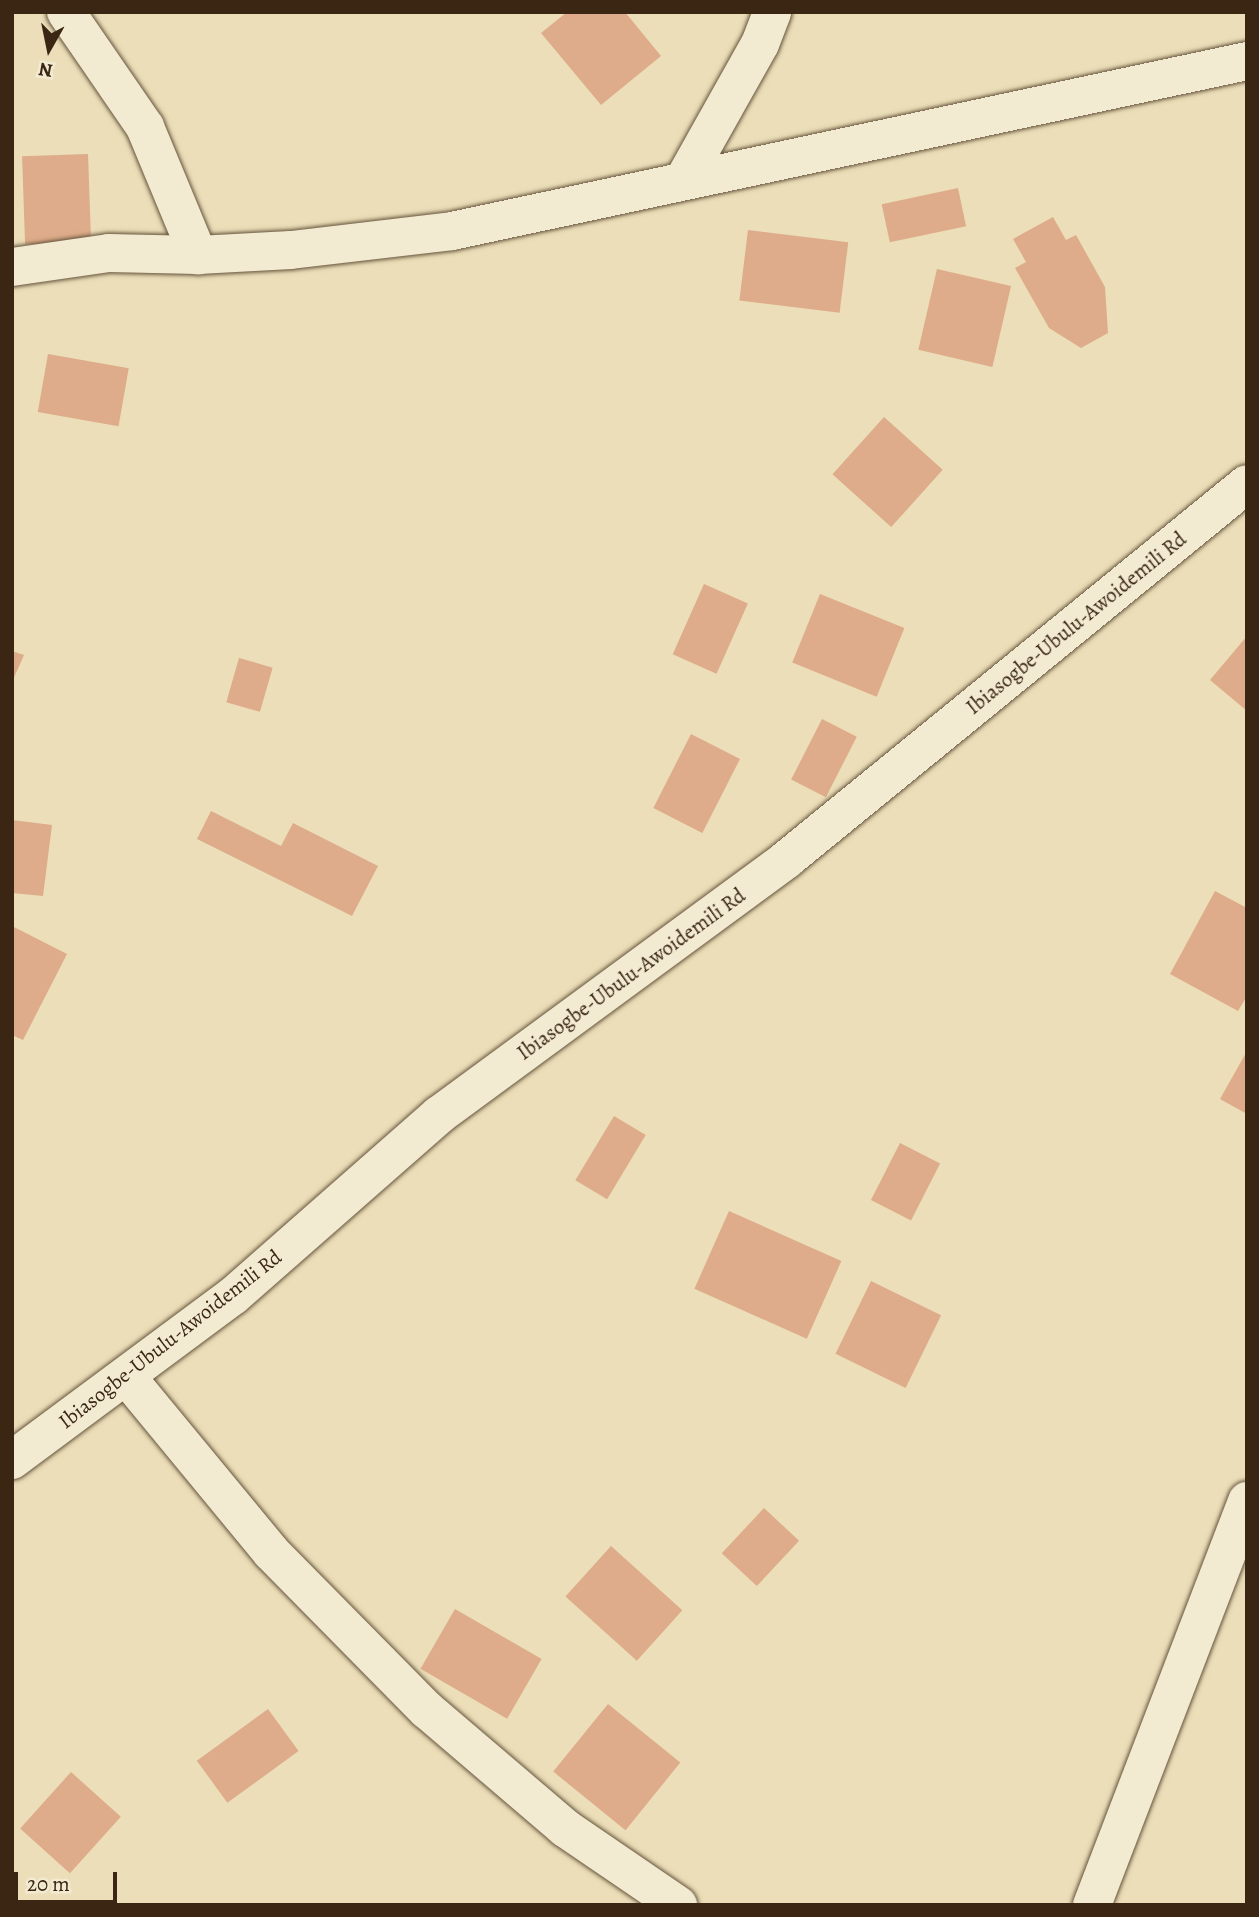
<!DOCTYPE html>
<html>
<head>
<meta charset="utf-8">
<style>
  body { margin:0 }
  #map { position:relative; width:1259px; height:1917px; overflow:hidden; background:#ebdeb8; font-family:Alegreya,serif }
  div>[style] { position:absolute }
  .building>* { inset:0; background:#deac8a; transform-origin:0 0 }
  .roads { filter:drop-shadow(0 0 2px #66543c) drop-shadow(0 0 2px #66543c) }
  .minor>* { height:38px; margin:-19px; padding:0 19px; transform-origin:19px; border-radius:19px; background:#f2ead1 }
  .tertiary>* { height:38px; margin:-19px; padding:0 19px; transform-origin:19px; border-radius:19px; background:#f2ead1 }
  span { translate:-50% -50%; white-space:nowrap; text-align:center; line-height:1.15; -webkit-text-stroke:7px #f2ead1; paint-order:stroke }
  .street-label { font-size:21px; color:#3a2613 }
  .frame { position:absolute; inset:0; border:14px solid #3a2613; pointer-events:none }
  .north { position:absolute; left:14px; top:14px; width:70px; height:70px; -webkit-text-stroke:5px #f2ead1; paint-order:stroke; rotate:189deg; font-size:19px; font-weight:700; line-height:28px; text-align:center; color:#3a2613 }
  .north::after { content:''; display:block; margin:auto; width:24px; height:32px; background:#3a2613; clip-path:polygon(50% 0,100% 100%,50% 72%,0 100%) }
  .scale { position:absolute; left:14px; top:1872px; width:103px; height:32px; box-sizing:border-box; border:4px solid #3a2613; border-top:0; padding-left:9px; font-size:21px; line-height:24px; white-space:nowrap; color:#3a2613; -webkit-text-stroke:5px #f2ead1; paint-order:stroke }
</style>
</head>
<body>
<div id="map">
  <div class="building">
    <i style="clip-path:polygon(567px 12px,625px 12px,661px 56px,601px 105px,541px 33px)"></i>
    <i style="left:88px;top:154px;width:88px;height:66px;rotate:88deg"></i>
    <i style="left:958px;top:188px;width:39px;height:78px;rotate:78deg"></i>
    <i style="clip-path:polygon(1053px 217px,1066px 240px,1076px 235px,1105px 287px,1108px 333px,1081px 348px,1049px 328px,1015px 268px,1026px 262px,1013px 239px)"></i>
    <i style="left:748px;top:230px;width:101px;height:71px;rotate:7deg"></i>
    <i style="left:937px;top:269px;width:76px;height:83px;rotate:13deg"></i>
    <i style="left:48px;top:354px;width:82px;height:59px;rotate:10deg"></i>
    <i style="left:884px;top:417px;width:79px;height:77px;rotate:42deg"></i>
    <i style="left:704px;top:584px;width:48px;height:77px;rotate:24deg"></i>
    <i style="left:820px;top:594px;width:91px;height:74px;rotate:22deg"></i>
    <i style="clip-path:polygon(1247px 636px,1247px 711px,1210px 680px)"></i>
    <i style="clip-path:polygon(12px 651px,24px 655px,12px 682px)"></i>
    <i style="left:239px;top:658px;width:35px;height:46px;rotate:16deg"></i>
    <i style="left:822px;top:719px;width:39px;height:68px;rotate:27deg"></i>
    <i style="left:691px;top:734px;width:55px;height:83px;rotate:27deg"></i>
    <i style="clip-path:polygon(211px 811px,281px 846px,293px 823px,378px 866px,352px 916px,197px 839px)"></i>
    <i style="clip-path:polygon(12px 820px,52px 825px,43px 896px,12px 893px)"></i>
    <i style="clip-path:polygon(1215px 891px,1247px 908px,1247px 996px,1238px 1011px,1170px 974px)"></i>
    <i style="clip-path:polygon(12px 926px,67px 954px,23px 1040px,12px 1035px)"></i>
    <i style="clip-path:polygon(1247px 1051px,1247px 1114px,1220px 1099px)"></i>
    <i style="left:614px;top:1116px;width:37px;height:75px;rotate:31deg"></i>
    <i style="left:900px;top:1143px;width:45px;height:64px;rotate:27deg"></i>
    <i style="left:729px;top:1211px;width:123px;height:85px;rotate:24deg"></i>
    <i style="left:871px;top:1281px;width:78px;height:81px;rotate:26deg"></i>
    <i style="left:764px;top:1508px;width:48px;height:62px;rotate:43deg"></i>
    <i style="left:611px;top:1546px;width:96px;height:68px;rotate:42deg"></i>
    <i style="left:455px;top:1609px;width:100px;height:69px;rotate:30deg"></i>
    <i style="left:608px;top:1704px;width:93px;height:87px;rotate:39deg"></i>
    <i style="left:268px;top:1709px;width:52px;height:88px;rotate:54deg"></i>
    <i style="left:71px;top:1772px;width:67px;height:76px;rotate:42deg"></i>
  </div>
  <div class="roads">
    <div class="minor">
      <i style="left:66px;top:12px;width:140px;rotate:55.5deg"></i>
      <i style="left:145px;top:127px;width:139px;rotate:67.5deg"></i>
      <i style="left:683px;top:181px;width:157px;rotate:-60.7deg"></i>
      <i style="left:760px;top:44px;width:34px;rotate:-69deg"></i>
      <i style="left:12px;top:267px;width:98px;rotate:-8.2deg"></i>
      <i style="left:109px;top:253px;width:89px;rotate:1.3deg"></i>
      <i style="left:198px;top:255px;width:93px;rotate:-3.1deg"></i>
      <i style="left:291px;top:250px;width:162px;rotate:-6.7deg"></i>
      <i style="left:452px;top:231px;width:813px;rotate:-12.07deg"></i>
      <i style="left:126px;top:1376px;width:228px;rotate:50.5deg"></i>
      <i style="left:271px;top:1552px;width:222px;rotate:45.4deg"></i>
      <i style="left:427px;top:1710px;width:182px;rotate:40.5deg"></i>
      <i style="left:565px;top:1828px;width:137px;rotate:34.3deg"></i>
      <i style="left:1092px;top:1905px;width:433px;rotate:-69deg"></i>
    </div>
    <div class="tertiary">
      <i style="left:12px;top:1460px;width:275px;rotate:-36.6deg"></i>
      <i style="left:233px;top:1296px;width:274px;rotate:-41.3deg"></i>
      <i style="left:439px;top:1115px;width:432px;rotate:-36.3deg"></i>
      <i style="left:787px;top:859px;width:593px;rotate:-39.19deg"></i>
    </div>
  </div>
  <div class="street-label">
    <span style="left:1076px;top:623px;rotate:-39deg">Ibiasogbe-Ubulu-Awoidemili Rd</span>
    <span style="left:631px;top:974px;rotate:-36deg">Ibiasogbe-Ubulu-Awoidemili Rd</span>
    <span style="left:170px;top:1339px;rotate:-38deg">Ibiasogbe-Ubulu-Awoidemili Rd</span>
  </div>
  <div class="frame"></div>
  <div class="north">N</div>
  <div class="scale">20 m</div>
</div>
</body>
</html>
